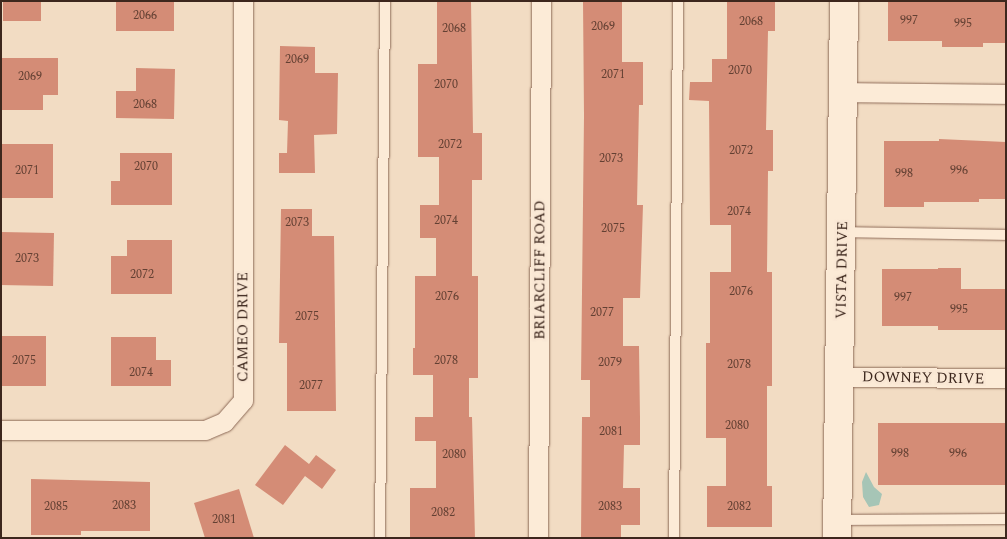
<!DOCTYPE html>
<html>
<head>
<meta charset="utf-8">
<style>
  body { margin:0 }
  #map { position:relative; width:1007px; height:539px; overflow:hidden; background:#f2dcc3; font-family:Spectral,serif }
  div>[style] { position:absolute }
  .water>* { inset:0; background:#a6c5b6 }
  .building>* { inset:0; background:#d48c76; transform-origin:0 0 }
  .roads { filter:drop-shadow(0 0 1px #8e6b58) drop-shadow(0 0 1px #8e6b58) }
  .lane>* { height:10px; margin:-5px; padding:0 5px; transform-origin:5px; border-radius:5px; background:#fcebd7 }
  .street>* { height:19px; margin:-9.5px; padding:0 9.5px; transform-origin:9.5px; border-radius:9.5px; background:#fcebd7 }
  .secondary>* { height:28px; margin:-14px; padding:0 14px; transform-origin:14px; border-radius:14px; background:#fcebd7 }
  span { translate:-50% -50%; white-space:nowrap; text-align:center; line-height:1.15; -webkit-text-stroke:5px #f9e7d4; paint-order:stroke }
  .number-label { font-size:12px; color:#634033 }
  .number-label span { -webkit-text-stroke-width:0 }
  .street-label { font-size:15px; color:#3d271d }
  .frame { position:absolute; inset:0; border:2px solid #3d271d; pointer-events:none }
</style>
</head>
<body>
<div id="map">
  <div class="water">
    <i style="clip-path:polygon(866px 472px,874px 487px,882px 494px,879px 505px,869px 507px,863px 497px,862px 482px)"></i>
  </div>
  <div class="building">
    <i style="left:3px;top:1px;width:38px;height:20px"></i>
    <i style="left:116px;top:1px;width:58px;height:30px"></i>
    <i style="clip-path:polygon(437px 1px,471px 1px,473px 133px,482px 133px,482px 180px,472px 180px,472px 276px,478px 276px,478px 378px,469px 378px,469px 417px,472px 417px,475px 538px,410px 538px,410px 488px,436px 488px,436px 441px,415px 441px,415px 417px,433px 417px,433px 375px,413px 375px,413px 348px,415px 348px,415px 276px,436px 276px,436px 238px,420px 238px,420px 205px,439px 205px,439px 157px,418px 157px,418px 64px,437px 64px)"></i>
    <i style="clip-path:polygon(583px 1px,622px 1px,622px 62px,643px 62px,643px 105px,639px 105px,637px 205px,643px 205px,640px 298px,623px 298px,623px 346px,639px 346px,640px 418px,640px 445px,624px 445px,623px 488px,640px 488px,640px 525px,621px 525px,621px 538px,581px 538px,582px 417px,590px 417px,590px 380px,581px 380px,584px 116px)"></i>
    <i style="clip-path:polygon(727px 1px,775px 1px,775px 31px,768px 31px,766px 130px,773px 130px,773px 171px,768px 171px,767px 272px,772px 272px,772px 386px,767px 386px,767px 486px,772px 486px,772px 527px,707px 527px,707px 486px,726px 486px,726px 438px,706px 438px,706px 343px,710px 343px,710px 272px,731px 272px,731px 225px,710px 225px,709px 101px,689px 100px,690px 82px,712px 82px,712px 59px,727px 59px)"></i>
    <i style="clip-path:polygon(888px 1px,1006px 1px,1006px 43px,983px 43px,983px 47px,942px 47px,942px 41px,888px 41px)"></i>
    <i style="clip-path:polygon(280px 46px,315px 47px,315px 73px,338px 73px,337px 134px,314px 135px,315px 173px,279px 173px,279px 153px,287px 153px,288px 121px,279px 120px)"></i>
    <i style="clip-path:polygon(1px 58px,58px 58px,58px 95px,43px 95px,43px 110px,1px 110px)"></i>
    <i style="clip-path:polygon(136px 68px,175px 69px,174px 119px,116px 118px,116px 91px,136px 91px)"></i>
    <i style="clip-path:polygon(939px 139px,1006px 142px,1006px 199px,979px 199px,979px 202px,924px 202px,924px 207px,884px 207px,884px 141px,939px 141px)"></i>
    <i style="left:1px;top:144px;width:52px;height:54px"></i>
    <i style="clip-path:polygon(120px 153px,172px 153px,172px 205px,111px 205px,111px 181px,120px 181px)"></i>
    <i style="clip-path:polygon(281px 209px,312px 209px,312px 236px,334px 236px,336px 411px,287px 411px,287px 343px,279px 343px)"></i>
    <i style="left:1px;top:232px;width:53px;height:53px;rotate:1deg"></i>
    <i style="clip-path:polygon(127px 240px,172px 240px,172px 294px,111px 294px,111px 256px,127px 256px)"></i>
    <i style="clip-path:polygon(938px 268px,961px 268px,961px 289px,1006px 289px,1006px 330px,938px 330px,938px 326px,882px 326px,882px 269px,938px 269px)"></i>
    <i style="left:1px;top:336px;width:45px;height:50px"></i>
    <i style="clip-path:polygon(111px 337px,156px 337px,156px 360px,171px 360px,171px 386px,111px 386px)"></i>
    <i style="left:878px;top:423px;width:128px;height:62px"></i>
    <i style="clip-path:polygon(285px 445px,309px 464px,316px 455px,336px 470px,322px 489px,305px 476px,283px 505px,255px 485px)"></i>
    <i style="clip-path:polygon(31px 479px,150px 482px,150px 531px,81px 531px,81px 535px,31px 535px)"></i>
    <i style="clip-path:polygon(239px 489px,254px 538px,205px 538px,194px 503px)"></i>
  </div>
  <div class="roads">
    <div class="lane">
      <i style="left:842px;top:232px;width:164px;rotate:1deg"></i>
      <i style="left:838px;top:520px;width:168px;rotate:-0.3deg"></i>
      <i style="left:380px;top:538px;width:537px;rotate:-89.47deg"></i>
      <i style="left:674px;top:538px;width:537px;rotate:-89.57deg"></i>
    </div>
    <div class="street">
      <i style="left:844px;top:92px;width:162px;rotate:0.7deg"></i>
      <i style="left:840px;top:377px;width:166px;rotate:0.3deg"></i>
      <i style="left:1px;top:430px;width:204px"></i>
      <i style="left:205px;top:430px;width:21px;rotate:-23deg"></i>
      <i style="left:224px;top:422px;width:29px;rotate:-49deg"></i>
      <i style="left:243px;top:400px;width:399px;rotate:-90deg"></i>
      <i style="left:538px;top:538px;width:537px;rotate:-89.68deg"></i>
    </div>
    <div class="secondary">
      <i style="left:837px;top:538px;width:537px;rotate:-89.25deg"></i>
    </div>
  </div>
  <div class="number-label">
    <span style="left:145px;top:16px">2066</span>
    <span style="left:909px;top:21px">997</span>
    <span style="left:751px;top:22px">2068</span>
    <span style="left:963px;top:24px">995</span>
    <span style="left:603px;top:27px">2069</span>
    <span style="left:454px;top:29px">2068</span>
    <span style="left:297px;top:60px">2069</span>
    <span style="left:740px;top:71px">2070</span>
    <span style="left:613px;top:75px">2071</span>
    <span style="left:30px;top:77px">2069</span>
    <span style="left:446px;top:85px">2070</span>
    <span style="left:145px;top:105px">2068</span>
    <span style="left:450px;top:145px">2072</span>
    <span style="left:741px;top:151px">2072</span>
    <span style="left:611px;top:159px">2073</span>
    <span style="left:146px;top:167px">2070</span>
    <span style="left:27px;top:171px">2071</span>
    <span style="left:959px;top:171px">996</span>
    <span style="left:904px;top:174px">998</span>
    <span style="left:739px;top:212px">2074</span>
    <span style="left:446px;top:221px">2074</span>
    <span style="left:297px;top:223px">2073</span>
    <span style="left:613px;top:229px">2075</span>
    <span style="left:27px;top:259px">2073</span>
    <span style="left:142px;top:275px">2072</span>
    <span style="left:741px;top:292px">2076</span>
    <span style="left:447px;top:297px">2076</span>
    <span style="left:903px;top:298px">997</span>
    <span style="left:959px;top:310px">995</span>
    <span style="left:602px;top:313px">2077</span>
    <span style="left:307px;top:317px">2075</span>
    <span style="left:24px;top:361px">2075</span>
    <span style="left:446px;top:361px">2078</span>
    <span style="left:610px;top:363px">2079</span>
    <span style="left:739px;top:365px">2078</span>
    <span style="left:141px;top:373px">2074</span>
    <span style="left:311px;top:386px">2077</span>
    <span style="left:737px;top:426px">2080</span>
    <span style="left:611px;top:432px">2081</span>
    <span style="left:900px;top:454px">998</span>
    <span style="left:958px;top:454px">996</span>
    <span style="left:454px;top:455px">2080</span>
    <span style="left:124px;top:506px">2083</span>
    <span style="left:56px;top:507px">2085</span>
    <span style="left:610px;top:507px">2083</span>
    <span style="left:739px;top:507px">2082</span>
    <span style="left:443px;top:513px">2082</span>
    <span style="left:224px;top:520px">2081</span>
  </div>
  <div class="street-label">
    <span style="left:540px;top:270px;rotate:-90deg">BRIARCLIFF ROAD</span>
    <span style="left:842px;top:270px;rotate:-89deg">VISTA DRIVE</span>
    <span style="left:243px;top:327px;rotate:-90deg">CAMEO DRIVE</span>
    <span style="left:923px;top:378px;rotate:1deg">DOWNEY DRIVE</span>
  </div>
  <div class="frame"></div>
</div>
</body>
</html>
